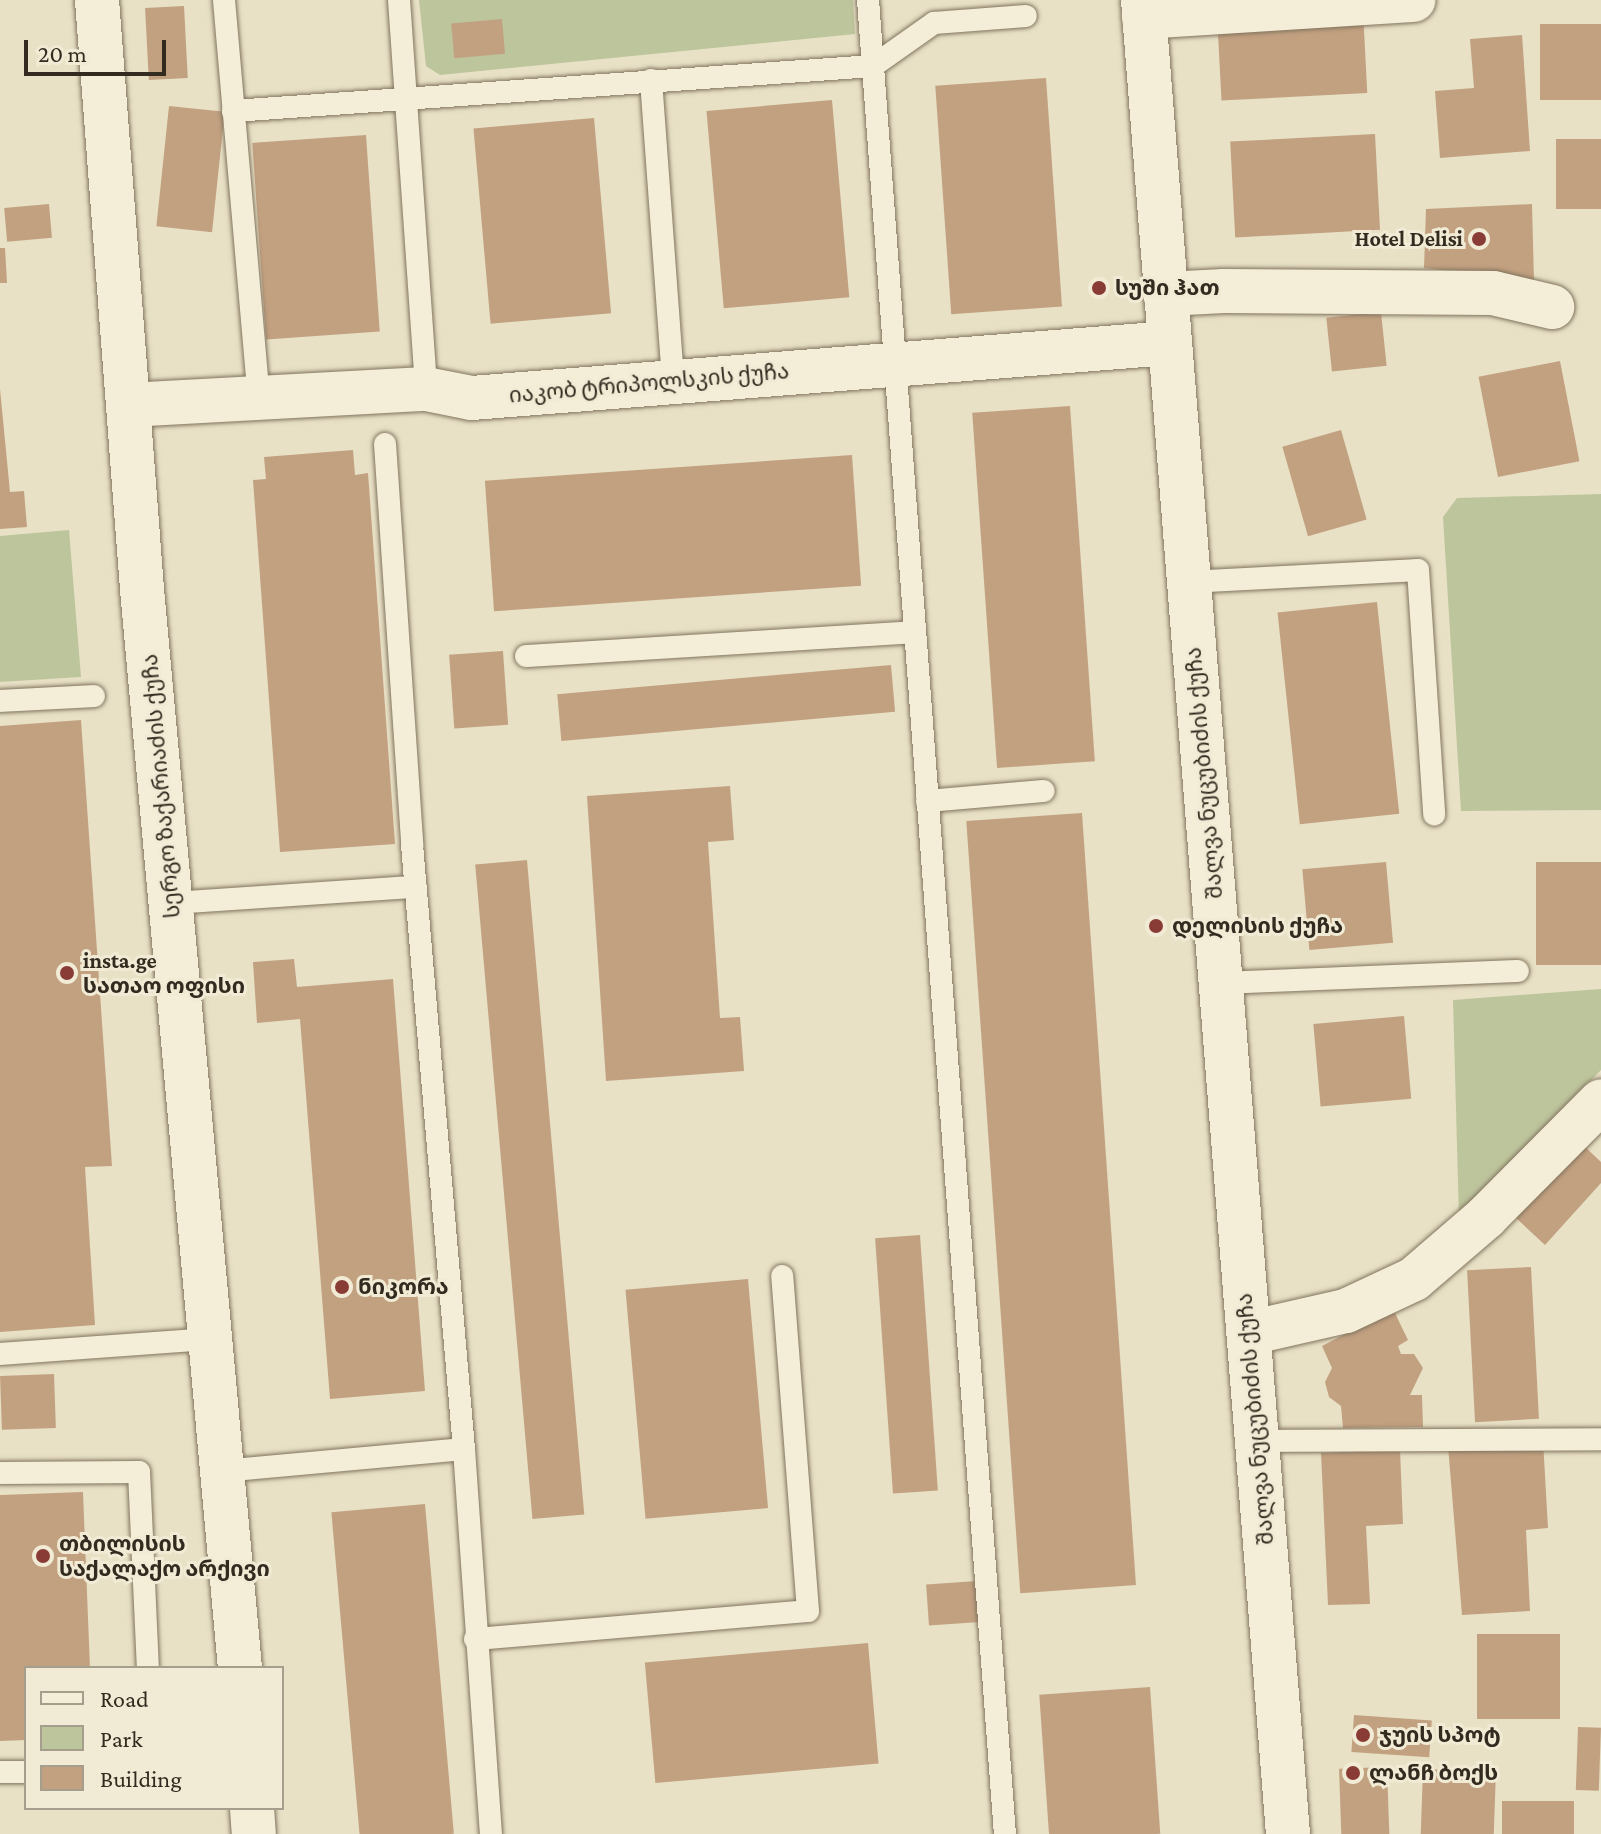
<!DOCTYPE html>
<html>
<head>
<meta charset="utf-8">
<style>
  body { margin:0 }
  #map { position:relative; width:1601px; height:1834px; overflow:hidden; background:#e8e1c6; font-family:"Crimson Pro","Noto Sans Georgian",serif }
  div>[style] { position:absolute }
  .green>* { inset:0; background:#bdc59c }
  .building>* { inset:0; background:#c2a181; transform-origin:0 0 }
  .roads { filter:drop-shadow(0 0 2px #82745e) drop-shadow(0 0 2px #82745e) }
  .service>* { height:22px; margin:-11px; padding:0 11px; transform-origin:11px; border-radius:11px; background:#f4eed9 }
  .minor>* { height:44px; margin:-22px; padding:0 22px; transform-origin:22px; border-radius:22px; background:#f4eed9 }
  .secondary>* { height:44px; margin:-22px; padding:0 22px; transform-origin:22px; border-radius:22px; background:#f4eed9 }
  .dots>* { width:22px; height:22px; translate:-50% -50%; box-sizing:border-box; border:4px solid #f1ebd5; border-radius:50% }
  span { translate:-50% -50%; white-space:nowrap; text-align:center; line-height:1.15; -webkit-text-stroke:6px #f1ebd5; paint-order:stroke }
  .poi-label { font-size:22px; color:#342b20; font-weight:700 }
  .right { translate:-100% -50%; text-align:right }
  .left { translate:0 -50%; text-align:left }
  .street-label { font-size:22px; color:#342b20 }
  .legend { position:absolute; left:24px; top:1666px; width:260px; height:144px; box-sizing:border-box; background:#f1ebd5; border:2px solid #a59e8d; margin:0; padding:10px 14px; list-style:none; font-size:24px; color:#342b20 }
  .legend li { display:flex; align-items:center; gap:16px; height:40px }
  .legend b { width:40px; border:2px solid #a59e8d }
  .scale { position:absolute; left:24px; top:40px; width:142px; height:36px; box-sizing:border-box; border:4px solid #342b20; border-top:0; padding-left:10px; font-size:24px; line-height:28px; white-space:nowrap; color:#342b20; -webkit-text-stroke:6px #f1ebd5; paint-order:stroke }
</style>
</head>
<body>
<div id="map">
  <div class="green">
    <i style="clip-path:polygon(419px 0,853px 0,855px 34px,440px 75px,426px 66px)"></i>
    <i style="clip-path:polygon(1601px 494px,1601px 810px,1461px 811px,1443px 517px,1457px 498px)"></i>
    <i style="clip-path:polygon(69px 530px,81px 677px,0 682px,0 536px)"></i>
    <i style="clip-path:polygon(1601px 989px,1601px 1070px,1459px 1219px,1453px 1000px)"></i>
  </div>
  <div class="building">
    <i style="left:184px;top:6px;width:72px;height:39px;rotate:87deg"></i>
    <i style="left:1363px;top:11px;width:82px;height:146px;rotate:87deg"></i>
    <i style="left:502px;top:19px;width:35px;height:51px;rotate:85deg"></i>
    <i style="left:1601px;top:24px;width:76px;height:61px;rotate:90deg"></i>
    <i style="clip-path:polygon(1522px 35px,1530px 151px,1440px 158px,1435px 91px,1474px 88px,1470px 39px)"></i>
    <i style="left:1046px;top:78px;width:229px;height:111px;rotate:86deg"></i>
    <i style="left:832px;top:100px;width:198px;height:126px;rotate:85deg"></i>
    <i style="left:169px;top:106px;width:56px;height:121px;rotate:6deg"></i>
    <i style="left:594px;top:118px;width:196px;height:121px;rotate:85deg"></i>
    <i style="left:1375px;top:134px;width:96px;height:145px;rotate:87deg"></i>
    <i style="left:366px;top:135px;width:197px;height:114px;rotate:86deg"></i>
    <i style="left:1601px;top:139px;width:70px;height:45px;rotate:90deg"></i>
    <i style="left:49px;top:204px;width:34px;height:45px;rotate:85deg"></i>
    <i style="clip-path:polygon(1532px 204px,1534px 281px,1424px 268px,1426px 209px)"></i>
    <i style="clip-path:polygon(0 248px,5px 248px,7px 283px,0 283px)"></i>
    <i style="left:1381px;top:312px;width:54px;height:55px;rotate:84deg"></i>
    <i style="left:1560px;top:361px;width:102px;height:83px;rotate:79deg"></i>
    <i style="clip-path:polygon(0 389px,10px 492px,24px 491px,27px 527px,0 529px)"></i>
    <i style="left:1070px;top:406px;width:356px;height:98px;rotate:86deg"></i>
    <i style="left:1341px;top:430px;width:93px;height:61px;rotate:74deg"></i>
    <i style="clip-path:polygon(353px 450px,355px 475px,368px 473px,395px 844px,280px 852px,253px 480px,266px 479px,264px 457px)"></i>
    <i style="left:852px;top:455px;width:131px;height:368px;rotate:86deg"></i>
    <i style="left:1377px;top:602px;width:213px;height:100px;rotate:84deg"></i>
    <i style="left:503px;top:651px;width:74px;height:54px;rotate:86deg"></i>
    <i style="left:891px;top:665px;width:47px;height:335px;rotate:85deg"></i>
    <i style="clip-path:polygon(81px 720px,112px 1166px,85px 1167px,95px 1325px,0 1332px,0 726px)"></i>
    <i style="clip-path:polygon(730px 786px,734px 840px,708px 842px,720px 1018px,740px 1017px,744px 1071px,606px 1081px,587px 796px)"></i>
    <i style="left:1082px;top:813px;width:774px;height:116px;rotate:86deg"></i>
    <i style="left:527px;top:860px;width:657px;height:52px;rotate:85deg"></i>
    <i style="left:1386px;top:862px;width:81px;height:84px;rotate:85deg"></i>
    <i style="left:1601px;top:862px;width:103px;height:65px;rotate:90deg"></i>
    <i style="clip-path:polygon(294px 959px,297px 987px,393px 979px,425px 1391px,330px 1399px,300px 1019px,257px 1023px,253px 962px)"></i>
    <i style="left:1404px;top:1016px;width:83px;height:91px;rotate:85deg"></i>
    <i style="clip-path:polygon(1582px 1144px,1601px 1162px,1601px 1183px,1545px 1245px,1515px 1217px)"></i>
    <i style="left:920px;top:1235px;width:256px;height:45px;rotate:86deg"></i>
    <i style="left:1531px;top:1267px;width:152px;height:64px;rotate:87deg"></i>
    <i style="left:748px;top:1279px;width:230px;height:123px;rotate:85deg"></i>
    <i style="clip-path:polygon(1393px 1309px,1408px 1340px,1398px 1346px,1401px 1354px,1414px 1354px,1423px 1368px,1410px 1395px,1422px 1395px,1423px 1427px,1343px 1428px,1341px 1406px,1329px 1397px,1325px 1382px,1332px 1368px,1322px 1346px)"></i>
    <i style="left:54px;top:1374px;width:54px;height:54px;rotate:88deg"></i>
    <i style="clip-path:polygon(1543px 1440px,1548px 1528px,1526px 1530px,1530px 1611px,1462px 1615px,1448px 1446px)"></i>
    <i style="clip-path:polygon(1400px 1449px,1403px 1524px,1366px 1526px,1370px 1604px,1328px 1605px,1321px 1453px)"></i>
    <i style="clip-path:polygon(83px 1492px,90px 1668px,26px 1668px,26px 1740px,0 1741px,0 1495px)"></i>
    <i style="left:425px;top:1504px;width:331px;height:94px;rotate:85deg"></i>
    <i style="left:977px;top:1581px;width:41px;height:51px;rotate:86deg"></i>
    <i style="left:1477px;top:1634px;width:83px;height:85px"></i>
    <i style="left:868px;top:1643px;width:121px;height:224px;rotate:85deg"></i>
    <i style="left:1150px;top:1687px;width:147px;height:111px;rotate:86deg"></i>
    <i style="left:1354px;top:1715px;width:78px;height:37px;rotate:4deg"></i>
    <i style="left:1578px;top:1727px;width:23px;height:63px;rotate:2deg"></i>
    <i style="left:1387px;top:1767px;width:67px;height:48px;rotate:88deg"></i>
    <i style="left:1423px;top:1769px;width:73px;height:65px;rotate:2deg"></i>
    <i style="left:1574px;top:1801px;width:33px;height:72px;rotate:90deg"></i>
  </div>
  <div class="roads">
    <div class="service">
      <i style="left:224px;top:0;width:399px;rotate:85deg"></i>
      <i style="left:399px;top:0;width:390px;rotate:86deg"></i>
      <i style="left:868px;top:0;width:1839px;rotate:85.73deg"></i>
      <i style="left:651px;top:80px;width:302px;rotate:85.8deg"></i>
      <i style="left:233px;top:111px;width:642px;rotate:-4.02deg"></i>
      <i style="left:873px;top:66px;width:75px;rotate:-35.2deg"></i>
      <i style="left:934px;top:23px;width:92px;rotate:-4.4deg"></i>
      <i style="left:385px;top:444px;width:402px;rotate:86.1deg"></i>
      <i style="left:412px;top:845px;width:606px;rotate:85.08deg"></i>
      <i style="left:464px;top:1449px;width:386px;rotate:86deg"></i>
      <i style="left:1189px;top:582px;width:229px;rotate:-3deg"></i>
      <i style="left:1418px;top:570px;width:245px;rotate:86.2deg"></i>
      <i style="left:526px;top:656px;width:389px;rotate:-3.5deg"></i>
      <i style="left:0;top:701px;width:94px;rotate:-3deg"></i>
      <i style="left:927px;top:801px;width:117px;rotate:-4.9deg"></i>
      <i style="left:172px;top:903px;width:244px;rotate:-3.8deg"></i>
      <i style="left:1220px;top:983px;width:298px;rotate:-2.3deg"></i>
      <i style="left:0;top:1354px;width:211px;rotate:-4.1deg"></i>
      <i style="left:1257px;top:1441px;width:344px;rotate:-0.3deg"></i>
      <i style="left:222px;top:1471px;width:243px;rotate:-5.2deg"></i>
      <i style="left:0;top:1473px;width:139px;rotate:-0.4deg"></i>
      <i style="left:139px;top:1472px;width:196px;rotate:87.4deg"></i>
      <i style="left:475px;top:1639px;width:334px;rotate:-4.8deg"></i>
      <i style="left:808px;top:1611px;width:336px;rotate:-94.4deg"></i>
      <i style="left:0;top:1772px;width:26px"></i>
    </div>
    <div class="minor">
      <i style="left:97px;top:0;width:591px;rotate:85.63deg"></i>
      <i style="left:142px;top:589px;width:1083px;rotate:84.81deg"></i>
      <i style="left:1144px;top:17px;width:270px;rotate:-3.6deg"></i>
      <i style="left:1165px;top:294px;width:59px;rotate:-2.9deg"></i>
      <i style="left:1224px;top:291px;width:269px;rotate:0.4deg"></i>
      <i style="left:1493px;top:293px;width:61px;rotate:13.3deg"></i>
      <i style="left:128px;top:405px;width:298px;rotate:-3.1deg"></i>
      <i style="left:426px;top:389px;width:47px;rotate:11.1deg"></i>
      <i style="left:472px;top:398px;width:700px;rotate:-4.51deg"></i>
      <i style="left:1249px;top:1333px;width:99px;rotate:-12.8deg"></i>
      <i style="left:1346px;top:1311px;width:75px;rotate:-25.2deg"></i>
      <i style="left:1414px;top:1279px;width:95px;rotate:-40.7deg"></i>
      <i style="left:1486px;top:1217px;width:163px;rotate:-45.2deg"></i>
      <i style="left:252px;top:1808px;width:26px;rotate:86deg"></i>
    </div>
    <div class="secondary">
      <i style="left:1143px;top:0;width:1840px;rotate:85.48deg"></i>
    </div>
  </div>
  <div class="dots">
    <i style="left:1479px;top:239px;background:#893c36"></i>
    <i style="left:1099px;top:288px;background:#893c36"></i>
    <i style="left:1156px;top:926px;background:#893c36"></i>
    <i style="left:67px;top:973px;background:#893c36"></i>
    <i style="left:342px;top:1287px;background:#893c36"></i>
    <i style="left:43px;top:1556px;background:#893c36"></i>
    <i style="left:1363px;top:1735px;background:#893c36"></i>
    <i style="left:1353px;top:1773px;background:#893c36"></i>
  </div>
  <div class="poi-label">
    <span class="right" style="left:1463px;top:239px">Hotel Delisi</span>
    <span class="left" style="left:1115px;top:288px">სუში ჰათ</span>
    <span class="left" style="left:1172px;top:926px">დელისის ქუჩა</span>
    <span class="left" style="left:83px;top:973px">insta.ge<br>სათაო ოფისი</span>
    <span class="left" style="left:358px;top:1287px">ნიკორა</span>
    <span class="left" style="left:59px;top:1556px">თბილისის<br>საქალაქო არქივი</span>
    <span class="left" style="left:1379px;top:1735px">ჯუის სპოტ</span>
    <span class="left" style="left:1369px;top:1773px">ლანჩ ბოქს</span>
  </div>
  <div class="street-label">
    <span style="left:649px;top:383px;rotate:-5deg">იაკობ ტრიპოლსკის ქუჩა</span>
    <span style="left:1204px;top:773px;rotate:-95deg">შალვა ნუცუბიძის ქუჩა</span>
    <span style="left:161px;top:786px;rotate:-95deg">სერგო ზაქარიაძის ქუჩა</span>
    <span style="left:1255px;top:1419px;rotate:-95deg">შალვა ნუცუბიძის ქუჩა</span>
  </div>
  <ul class="legend">
  <li><b style="height:10px;background:#f4eed9"></b>Road</li>
  <li><b style="height:22px;background:#bdc59c"></b>Park</li>
  <li><b style="height:22px;background:#c2a181"></b>Building</li>
  </ul>
  <div class="scale">20 m</div>
</div>
</body>
</html>
